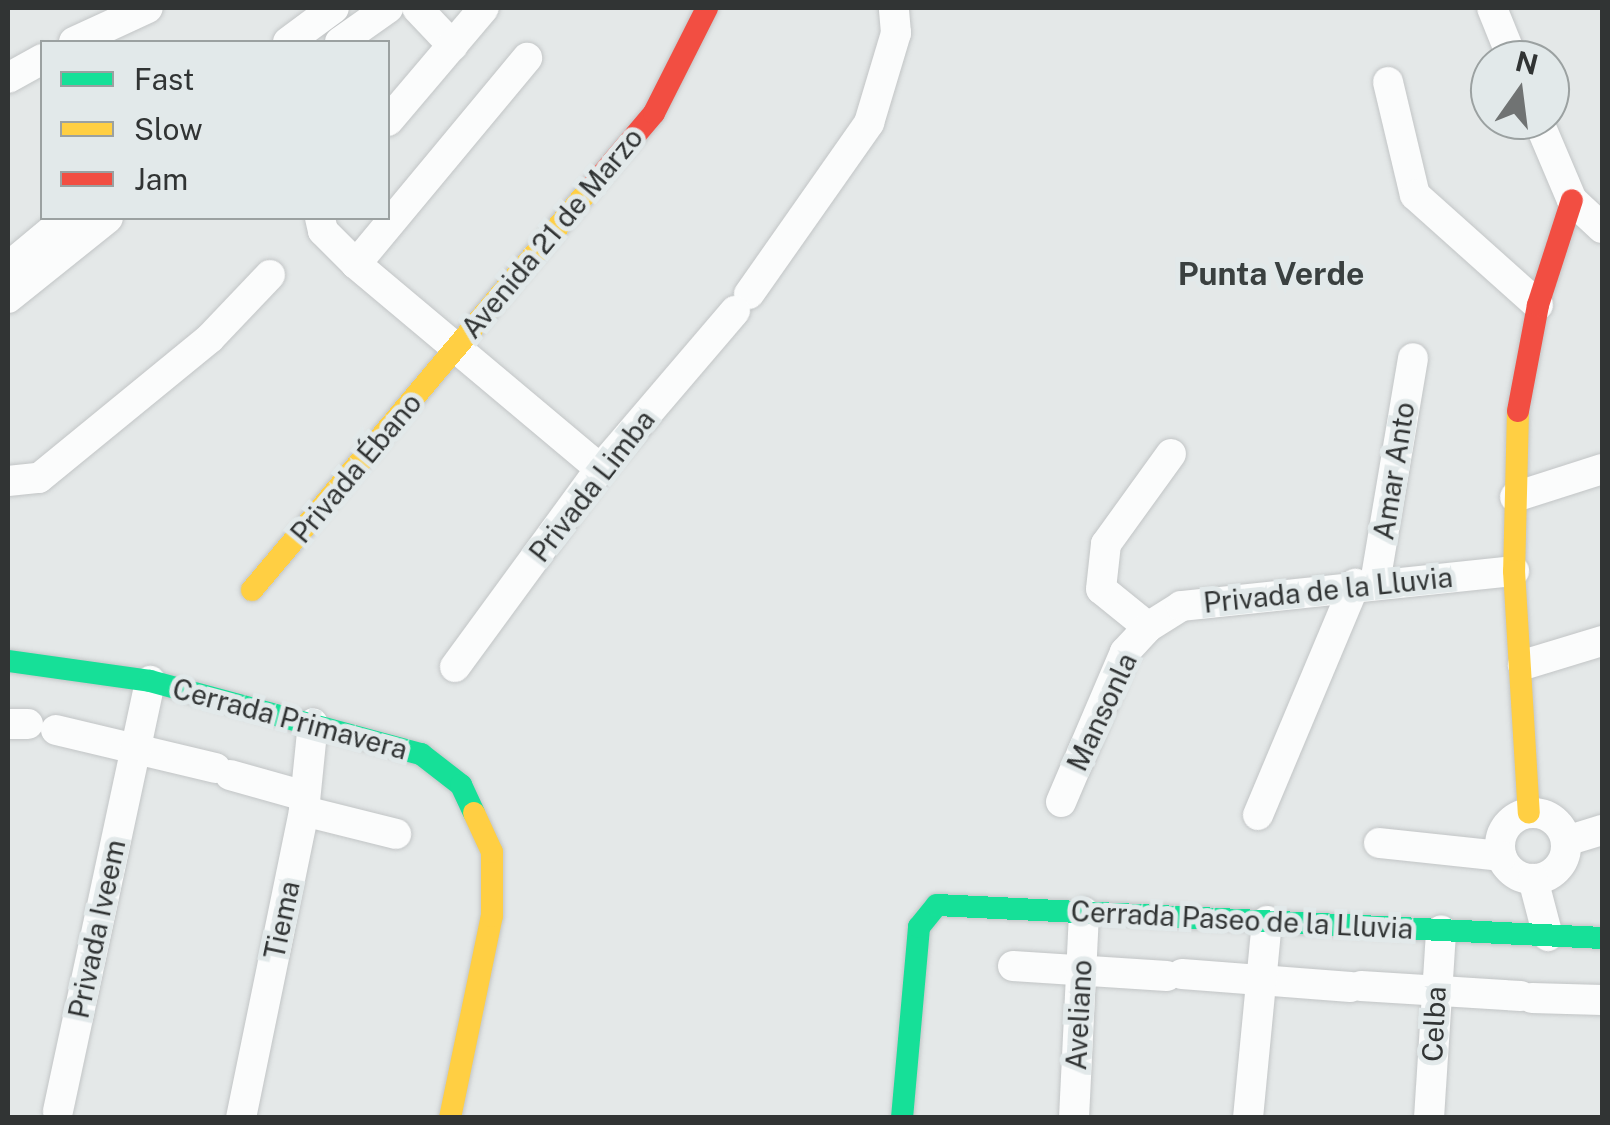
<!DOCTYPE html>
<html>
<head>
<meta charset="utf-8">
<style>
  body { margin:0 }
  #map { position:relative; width:1610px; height:1125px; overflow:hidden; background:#e4e8e8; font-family:"Public Sans",sans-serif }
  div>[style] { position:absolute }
  .roads { filter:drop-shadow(0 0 2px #c2c5c6) drop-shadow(0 0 2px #c2c5c6) }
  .street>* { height:30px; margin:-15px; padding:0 15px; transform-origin:15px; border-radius:15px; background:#fbfcfc }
  .street>.ring { margin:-15px; padding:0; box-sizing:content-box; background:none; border:30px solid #fbfcfc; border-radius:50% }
  .fast>* { height:22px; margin:-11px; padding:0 11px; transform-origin:11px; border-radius:11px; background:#16e098 }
  .slow>* { height:22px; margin:-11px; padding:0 11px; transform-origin:11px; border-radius:11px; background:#ffcf43 }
  .jam>* { height:22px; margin:-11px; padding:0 11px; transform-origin:11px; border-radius:11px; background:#f24e42 }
  span { translate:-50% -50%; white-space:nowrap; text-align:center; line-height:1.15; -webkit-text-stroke:10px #e2e9ea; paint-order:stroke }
  .street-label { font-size:28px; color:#313434 }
  .quarter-label { font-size:32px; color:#3a4040; font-weight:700 }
  .frame { position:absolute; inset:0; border:10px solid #313434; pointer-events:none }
  .legend { position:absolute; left:40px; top:40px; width:350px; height:180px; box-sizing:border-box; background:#e2e9ea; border:2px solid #9ba1a1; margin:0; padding:12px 18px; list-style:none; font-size:30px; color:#313434 }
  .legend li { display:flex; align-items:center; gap:20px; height:50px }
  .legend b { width:50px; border:2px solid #9ba1a1 }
  .north { position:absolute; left:1470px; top:40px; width:100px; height:100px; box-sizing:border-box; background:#e2e9ea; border:2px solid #9ba1a1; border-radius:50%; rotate:14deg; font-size:28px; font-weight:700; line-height:40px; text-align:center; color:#313434 }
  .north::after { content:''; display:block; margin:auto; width:35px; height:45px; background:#707373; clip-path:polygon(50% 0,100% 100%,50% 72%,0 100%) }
</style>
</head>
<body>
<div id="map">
  <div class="roads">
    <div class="street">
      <i style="left:417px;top:8px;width:52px;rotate:46.5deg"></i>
      <i style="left:1492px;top:8px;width:56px;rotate:68deg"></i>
      <i style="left:74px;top:42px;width:81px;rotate:-24.7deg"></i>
      <i style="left:288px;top:42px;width:57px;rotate:-36.5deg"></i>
      <i style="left:340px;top:42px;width:59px;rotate:-35.3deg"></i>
      <i style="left:8px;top:78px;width:39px;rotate:-29deg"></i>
      <i style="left:1388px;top:82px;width:116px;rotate:76.6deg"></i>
      <i style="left:1415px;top:195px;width:165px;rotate:41.8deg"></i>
      <i style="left:1538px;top:120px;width:87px;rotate:67deg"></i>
      <i style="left:1572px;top:200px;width:41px;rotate:43deg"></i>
      <i style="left:388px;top:121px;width:148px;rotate:-49.7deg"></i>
      <i style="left:320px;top:218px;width:13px;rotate:77deg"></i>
      <i style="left:323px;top:231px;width:47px;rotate:45deg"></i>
      <i style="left:356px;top:264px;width:319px;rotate:40deg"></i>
      <i style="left:356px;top:264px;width:268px;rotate:-50.3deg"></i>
      <i style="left:8px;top:267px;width:77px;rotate:-39.7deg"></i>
      <i style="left:749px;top:294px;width:209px;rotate:-54.9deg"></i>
      <i style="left:869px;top:123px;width:94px;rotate:-73.3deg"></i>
      <i style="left:896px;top:33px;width:25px;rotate:-95deg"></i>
      <i style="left:8px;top:298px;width:128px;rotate:-38.7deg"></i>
      <i style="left:8px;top:481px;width:31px;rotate:-6deg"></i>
      <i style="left:39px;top:478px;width:221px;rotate:-39.3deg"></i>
      <i style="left:210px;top:338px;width:87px;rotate:-46.4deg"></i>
      <i style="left:1515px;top:497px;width:91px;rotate:-17.8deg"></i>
      <i style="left:1375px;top:583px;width:228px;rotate:-80.4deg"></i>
      <i style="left:1148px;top:627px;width:60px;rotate:-141deg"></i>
      <i style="left:1101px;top:589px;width:45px;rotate:-83.7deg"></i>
      <i style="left:1106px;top:544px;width:111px;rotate:-54.2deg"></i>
      <i style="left:1523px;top:665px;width:83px;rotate:-16.9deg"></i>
      <i style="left:455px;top:667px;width:245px;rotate:-53.8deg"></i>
      <i style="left:600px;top:469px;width:208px;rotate:-49.5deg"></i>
      <i style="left:8px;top:724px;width:20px"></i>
      <i style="left:56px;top:730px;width:164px;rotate:13.4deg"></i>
      <i style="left:230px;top:775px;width:74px;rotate:15.7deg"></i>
      <i style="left:1061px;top:802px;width:163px;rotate:-66.9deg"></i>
      <i style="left:1125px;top:652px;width:34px;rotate:-47deg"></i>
      <i style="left:1148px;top:627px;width:39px;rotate:-32deg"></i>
      <i style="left:1181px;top:606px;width:335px;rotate:-6deg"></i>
      <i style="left:304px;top:811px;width:95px;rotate:14deg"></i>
      <i class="ring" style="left:1500px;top:813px;width:36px;height:36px"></i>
      <i style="left:1258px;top:815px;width:251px;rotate:-67.2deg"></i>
      <i style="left:1566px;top:841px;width:38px;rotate:-17deg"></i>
      <i style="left:1379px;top:843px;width:123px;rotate:6.1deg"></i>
      <i style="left:1533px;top:879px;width:59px;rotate:75.3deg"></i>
      <i style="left:1013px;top:966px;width:154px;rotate:3.7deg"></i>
      <i style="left:1182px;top:974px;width:169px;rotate:4.4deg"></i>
      <i style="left:1361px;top:986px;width:160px;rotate:3.6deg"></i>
      <i style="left:1532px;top:998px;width:70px;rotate:1.6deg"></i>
      <i style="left:58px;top:1111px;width:440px;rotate:-77.9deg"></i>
      <i style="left:241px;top:1118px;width:313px;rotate:-78.4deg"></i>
      <i style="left:304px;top:811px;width:88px;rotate:-84.2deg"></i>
      <i style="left:1074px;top:1118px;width:206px;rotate:-87.2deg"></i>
      <i style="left:1248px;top:1118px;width:198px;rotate:-84.5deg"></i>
      <i style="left:1429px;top:1118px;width:188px;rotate:-86.3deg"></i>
    </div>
    <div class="fast">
      <i style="left:8px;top:661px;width:143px;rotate:8deg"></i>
      <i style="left:150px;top:681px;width:281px;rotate:15.1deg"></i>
      <i style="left:421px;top:754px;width:51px;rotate:37.8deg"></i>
      <i style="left:461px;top:785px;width:31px;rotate:65deg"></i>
      <i style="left:902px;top:1118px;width:192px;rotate:-84.9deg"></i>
      <i style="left:919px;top:927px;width:28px;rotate:-51deg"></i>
      <i style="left:937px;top:905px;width:666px;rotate:2.84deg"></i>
    </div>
    <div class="slow">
      <i style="left:1518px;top:411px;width:160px;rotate:91.4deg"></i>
      <i style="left:1514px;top:571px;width:242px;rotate:86.5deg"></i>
      <i style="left:252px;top:590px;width:529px;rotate:-49.9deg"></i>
      <i style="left:450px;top:1118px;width:206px;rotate:-78.3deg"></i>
      <i style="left:492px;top:916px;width:64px;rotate:-90deg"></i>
      <i style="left:492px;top:852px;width:43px;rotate:-114.8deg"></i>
    </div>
    <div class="jam">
      <i style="left:593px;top:185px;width:94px;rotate:-49.7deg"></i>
      <i style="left:654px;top:113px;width:118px;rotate:-63.2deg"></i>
      <i style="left:1518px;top:411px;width:108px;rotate:-79.3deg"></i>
      <i style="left:1538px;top:305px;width:110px;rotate:-72.1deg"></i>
    </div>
  </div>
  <div class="street-label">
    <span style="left:552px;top:233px;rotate:-50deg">Avenida 21 de Marzo</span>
    <span style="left:356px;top:468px;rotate:-50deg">Privada Ébano</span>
    <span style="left:1394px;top:471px;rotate:-81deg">Amar Anto</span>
    <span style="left:592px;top:486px;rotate:-52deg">Privada Limba</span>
    <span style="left:1328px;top:590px;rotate:-6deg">Privada de la Lluvia</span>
    <span style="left:1102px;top:712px;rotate:-65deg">Mansonla</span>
    <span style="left:290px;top:719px;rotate:15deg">Cerrada Primavera</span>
    <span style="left:282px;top:920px;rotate:-78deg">Tiema</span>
    <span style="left:1242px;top:920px;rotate:3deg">Cerrada Paseo de la Lluvia</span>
    <span style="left:97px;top:929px;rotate:-78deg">Privada Iveem</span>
    <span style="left:1079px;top:1015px;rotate:-87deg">Aveliano</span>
    <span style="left:1434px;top:1024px;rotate:-87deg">Celba</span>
  </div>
  <div class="quarter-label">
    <span style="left:1271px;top:274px">Punta Verde</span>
  </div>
  <div class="frame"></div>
  <ul class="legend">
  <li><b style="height:12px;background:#16e098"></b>Fast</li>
  <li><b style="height:12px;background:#ffcf43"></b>Slow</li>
  <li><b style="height:12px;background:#f24e42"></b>Jam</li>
  </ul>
  <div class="north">N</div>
</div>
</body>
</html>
